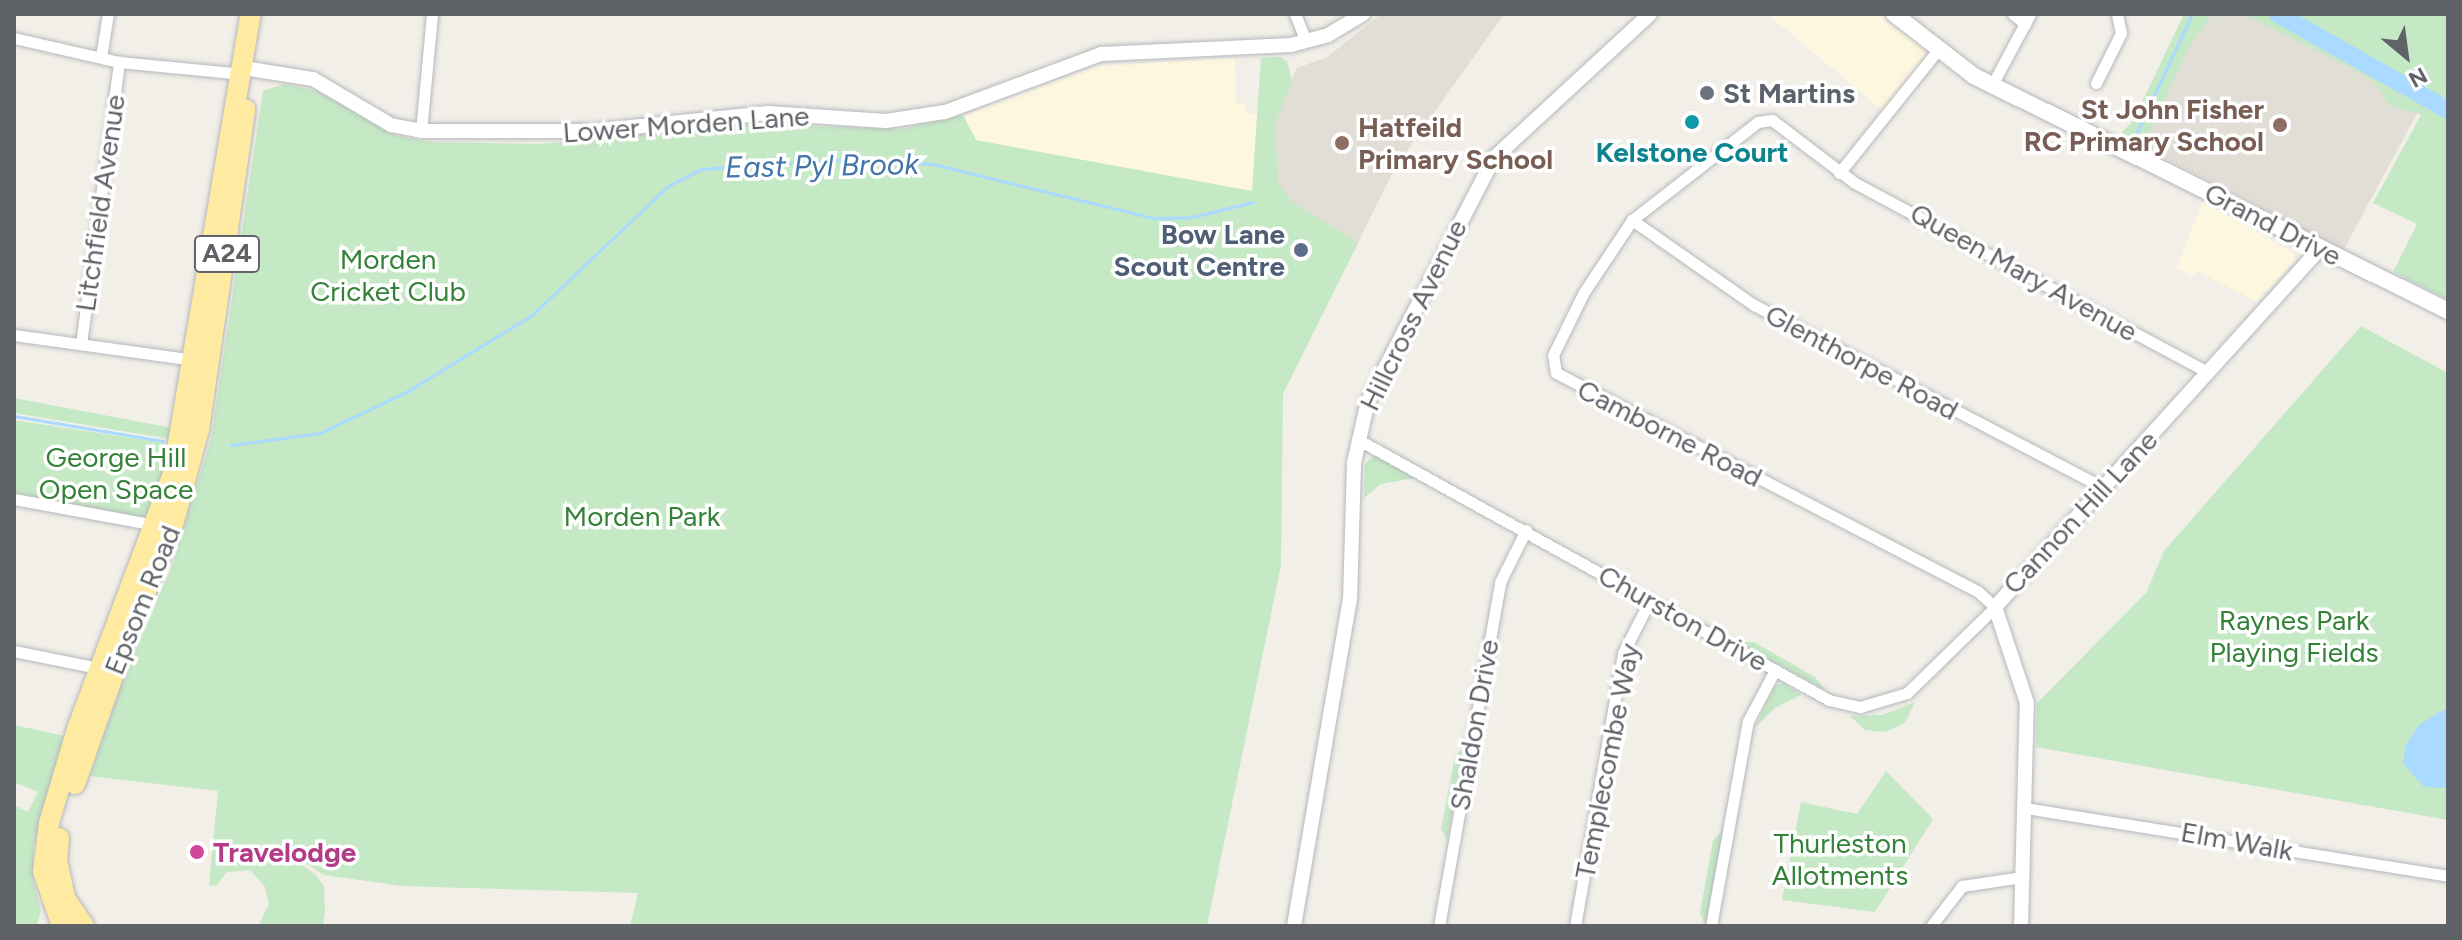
<!DOCTYPE html>
<html>
<head>
<meta charset="utf-8">
<style>
  body { margin:0 }
  #map { position:relative; width:2462px; height:940px; overflow:hidden; background:#f1efe8; font-family:Figtree,sans-serif }
  div>[style] { position:absolute }
  .commercial>* { inset:0; background:#fef7e0 }
  .education>* { inset:0; background:#e1ded6 }
  .green>* { inset:0; background:#c5e8c5 }
  .water>* { inset:0; background:#aadaff }
  .stream>* { height:3px; margin:-1.5px; padding:0 1.5px; transform-origin:1.5px; border-radius:1.5px; background:#aadaff }
  .river>* { height:18px; margin:-9px; padding:0 9px; transform-origin:9px; border-radius:9px; background:#aadaff }
  .roads { filter:drop-shadow(0 0 2px #b5b8bc) drop-shadow(0 0 2px #b5b8bc) }
  .minor>* { height:11px; margin:-5.5px; padding:0 5.5px; transform-origin:5.5px; border-radius:5.5px; background:#fff }
  .tertiary>* { height:14px; margin:-7px; padding:0 7px; transform-origin:7px; border-radius:7px; background:#fff }
  .secondary>* { height:16px; margin:-8px; padding:0 8px; transform-origin:8px; border-radius:8px; background:#fff }
  .trunk>* { height:20px; margin:-10px; padding:0 10px; transform-origin:10px; border-radius:10px; background:#feeaa1 }
  .dots>* { width:22px; height:22px; translate:-50% -50%; box-sizing:border-box; border:4px solid #fff; border-radius:50% }
  span { translate:-50% -50%; white-space:nowrap; text-align:center; line-height:1.15; -webkit-text-stroke:7px #fff; paint-order:stroke }
  .shield-label span { padding:2px 6px; background:#fff; border:2px solid; border-radius:6px; -webkit-text-stroke-width:0 }
  .shield-label { font-size:26px; color:#5f6368; font-weight:700 }
  .worship-label { font-size:28px; color:#5b616d; font-weight:700 }
  .left { translate:0 -50%; text-align:left }
  .education-label { font-size:28px; color:#785e54; font-weight:700 }
  .right { translate:-100% -50%; text-align:right }
  .street-label { font-size:28px; color:#5f6368 }
  .culture-label { font-size:28px; color:#0d838f; font-weight:700 }
  .service-label { font-size:28px; color:#4e5e75; font-weight:700 }
  .park-label { font-size:28px; color:#348238 }
  .hotel-label { font-size:28px; color:#b23c85; font-weight:700 }
  .water-label { font-size:30px; color:#4174aa; font-style:italic }
  .frame { position:absolute; inset:0; border:16px solid #5f6368; pointer-events:none }
  .north { position:absolute; left:2366px; top:16px; width:80px; height:80px; -webkit-text-stroke:6px #fff; paint-order:stroke; rotate:151deg; font-size:22px; font-weight:700; line-height:32px; text-align:center; color:#5f6368 }
  .north::after { content:''; display:block; margin:auto; width:28px; height:36px; background:#5f6368; clip-path:polygon(50% 0,100% 100%,50% 72%,0 100%) }
</style>
</head>
<body>
<div id="map">
  <div class="commercial">
    <i style="clip-path:polygon(1767px 14px,1884px 14px,1933px 56px,1886px 113px)"></i>
    <i style="clip-path:polygon(1235px 58px,1236px 103px,1245px 103px,1246px 114px,1257px 113px,1254px 192px,975px 141px,962px 116px,1094px 66px)"></i>
    <i style="clip-path:polygon(2203px 201px,2293px 253px,2294px 261px,2257px 302px,2198px 271px,2192px 276px,2176px 268px)"></i>
  </div>
  <div class="education">
    <i style="clip-path:polygon(1381px 14px,1504px 14px,1395px 168px,1354px 251px,1272px 203px,1274px 119px,1297px 68px,1327px 57px)"></i>
    <i style="clip-path:polygon(2200px 14px,2255px 14px,2421px 106px,2344px 249px,2139px 145px)"></i>
  </div>
  <div class="green">
    <i style="clip-path:polygon(2184px 14px,2212px 14px,2186px 52px,2148px 137px,2131px 142px,2122px 132px,2133px 121px)"></i>
    <i style="clip-path:polygon(2244px 14px,2448px 14px,2448px 300px,2393px 272px,2417px 224px,2373px 203px,2421px 115px,2389px 105px,2372px 79px)"></i>
    <i style="clip-path:polygon(1280px 57px,1287px 61px,1292px 81px,1275px 125px,1278px 181px,1291px 201px,1358px 243px,1283px 394px,1281px 565px,1207px 926px,630px 926px,638px 893px,402px 886px,324px 875px,269px 839px,317px 876px,324px 886px,325px 911px,323px 926px,258px 926px,269px 904px,265px 887px,250px 870px,227px 872px,216px 886px,209px 885px,218px 791px,90px 776px,123px 679px,171px 569px,211px 439px,263px 91px,284px 84px,318px 91px,394px 135px,430px 142px,541px 144px,751px 124px,902px 129px,963px 115px,976px 140px,1252px 191px,1261px 58px)"></i>
    <i style="clip-path:polygon(2361px 326px,2448px 373px,2448px 820px,2036px 747px,2037px 703px,2146px 593px,2164px 551px)"></i>
    <i style="clip-path:polygon(14px 398px,172px 428px,170px 439px,14px 413px)"></i>
    <i style="clip-path:polygon(14px 420px,171px 444px,153px 509px,142px 517px,14px 493px)"></i>
    <i style="clip-path:polygon(1374px 455px,1416px 476px,1415px 478px,1381px 484px,1364px 498px,1365px 464px)"></i>
    <i style="clip-path:polygon(1737px 642px,1754px 642px,1815px 677px,1825px 690px)"></i>
    <i style="clip-path:polygon(1783px 683px,1801px 695px,1775px 708px,1755px 728px,1775px 686px)"></i>
    <i style="clip-path:polygon(1915px 702px,1905px 723px,1885px 732px,1865px 730px,1850px 716px,1882px 715px)"></i>
    <i style="clip-path:polygon(14px 725px,65px 736px,33px 847px,33px 880px,41px 910px,37px 926px,14px 926px,14px 805px,28px 812px,38px 792px,14px 782px)"></i>
    <i style="clip-path:polygon(1464px 747px,1447px 840px,1441px 829px,1455px 755px)"></i>
    <i style="clip-path:polygon(1886px 771px,1933px 819px,1875px 912px,1782px 900px,1801px 802px,1857px 814px)"></i>
    <i style="clip-path:polygon(1723px 831px,1706px 925px,1700px 913px,1713px 840px)"></i>
  </div>
  <div class="water">
    <i style="clip-path:polygon(2448px 707px,2448px 788px,2424px 787px,2403px 763px,2406px 745px,2419px 725px)"></i>
  </div>
  <div class="stream">
    <i style="left:2136px;top:134px;width:132px;rotate:-65deg"></i>
    <i style="left:14px;top:416px;width:151px;rotate:9.5deg"></i>
    <i style="left:231px;top:445px;width:90px;rotate:-7.7deg"></i>
    <i style="left:320px;top:433px;width:98px;rotate:-25.5deg"></i>
    <i style="left:408px;top:391px;width:145px;rotate:-31.5deg"></i>
    <i style="left:532px;top:315px;width:187px;rotate:-43.5deg"></i>
    <i style="left:668px;top:186px;width:37px;rotate:-27deg"></i>
    <i style="left:701px;top:169px;width:145px;rotate:-3.9deg"></i>
    <i style="left:846px;top:159px;width:87px;rotate:3.3deg"></i>
    <i style="left:933px;top:164px;width:227px;rotate:13.8deg"></i>
    <i style="left:1153px;top:218px;width:39px;rotate:-1deg"></i>
    <i style="left:1192px;top:217px;width:63px;rotate:-13.8deg"></i>
  </div>
  <div class="river">
    <i style="left:2278px;top:14px;width:195px;rotate:29.5deg"></i>
  </div>
  <div class="roads">
    <div class="minor">
      <i style="left:1295px;top:14px;width:29px;rotate:68deg"></i>
      <i style="left:2013px;top:14px;width:16px;rotate:40deg"></i>
      <i style="left:14px;top:38px;width:108px;rotate:12.9deg"></i>
      <i style="left:119px;top:62px;width:125px;rotate:5.5deg"></i>
      <i style="left:101px;top:57px;width:44px;rotate:-80.8deg"></i>
      <i style="left:2096px;top:83px;width:56px;rotate:-63.4deg"></i>
      <i style="left:2121px;top:33px;width:19px;rotate:-102deg"></i>
      <i style="left:1992px;top:85px;width:81px;rotate:-61.8deg"></i>
      <i style="left:421px;top:131px;width:118px;rotate:-84.6deg"></i>
      <i style="left:1839px;top:173px;width:156px;rotate:-51.2deg"></i>
      <i style="left:1632px;top:220px;width:149px;rotate:34.9deg"></i>
      <i style="left:1754px;top:305px;width:393px;rotate:27.6deg"></i>
      <i style="left:14px;top:335px;width:182px;rotate:7.9deg"></i>
      <i style="left:81px;top:344px;width:285px;rotate:-82.3deg"></i>
      <i style="left:1357px;top:439px;width:539px;rotate:28.94deg"></i>
      <i style="left:1829px;top:700px;width:32px;rotate:13deg"></i>
      <i style="left:1860px;top:707px;width:49px;rotate:-16.6deg"></i>
      <i style="left:1907px;top:693px;width:123px;rotate:-44.3deg"></i>
      <i style="left:1995px;top:607px;width:24px;rotate:-138deg"></i>
      <i style="left:1977px;top:591px;width:474px;rotate:-152.6deg"></i>
      <i style="left:1556px;top:373px;width:18px;rotate:-99deg"></i>
      <i style="left:1553px;top:355px;width:70px;rotate:-63.8deg"></i>
      <i style="left:1584px;top:292px;width:87px;rotate:-56.3deg"></i>
      <i style="left:1632px;top:220px;width:160px;rotate:-37.9deg"></i>
      <i style="left:1758px;top:122px;width:14px;rotate:-8deg"></i>
      <i style="left:1772px;top:120px;width:104px;rotate:37.2deg"></i>
      <i style="left:1855px;top:183px;width:400px;rotate:28.2deg"></i>
      <i style="left:14px;top:499px;width:143px;rotate:10.4deg"></i>
      <i style="left:14px;top:651px;width:91px;rotate:11.4deg"></i>
      <i style="left:2025px;top:808px;width:428px;rotate:9.1deg"></i>
      <i style="left:1439px;top:926px;width:349px;rotate:-79.9deg"></i>
      <i style="left:1500px;top:582px;width:58px;rotate:-63.4deg"></i>
      <i style="left:1575px;top:926px;width:277px;rotate:-80deg"></i>
      <i style="left:1623px;top:653px;width:59px;rotate:-63deg"></i>
      <i style="left:1711px;top:926px;width:208px;rotate:-79.8deg"></i>
      <i style="left:1748px;top:721px;width:58px;rotate:-62.1deg"></i>
      <i style="left:1931px;top:926px;width:51px;rotate:-52.2deg"></i>
      <i style="left:1962px;top:886px;width:61px;rotate:-8.5deg"></i>
    </div>
    <div class="tertiary">
      <i style="left:244px;top:68px;width:70px;rotate:9.1deg"></i>
      <i style="left:313px;top:79px;width:91px;rotate:30.5deg"></i>
      <i style="left:391px;top:125px;width:31px;rotate:11deg"></i>
      <i style="left:421px;top:131px;width:173px"></i>
      <i style="left:594px;top:131px;width:175px;rotate:-5.9deg"></i>
      <i style="left:768px;top:113px;width:118px;rotate:3.9deg"></i>
      <i style="left:886px;top:121px;width:60px;rotate:-8.7deg"></i>
      <i style="left:945px;top:112px;width:166px;rotate:-20.4deg"></i>
      <i style="left:1101px;top:54px;width:190px;rotate:-2.7deg"></i>
      <i style="left:1291px;top:45px;width:38px;rotate:-15deg"></i>
      <i style="left:1328px;top:35px;width:41px;rotate:-31deg"></i>
      <i style="left:1294px;top:926px;width:331px;rotate:-80.3deg"></i>
      <i style="left:1350px;top:600px;width:137px;rotate:-88.3deg"></i>
      <i style="left:1354px;top:463px;width:64px;rotate:-77.3deg"></i>
      <i style="left:1368px;top:401px;width:274px;rotate:-62.6deg"></i>
      <i style="left:1494px;top:158px;width:212px;rotate:-42.7deg"></i>
      <i style="left:2021px;top:926px;width:223px;rotate:-88.5deg"></i>
      <i style="left:2027px;top:703px;width:101px;rotate:-108.4deg"></i>
      <i style="left:1995px;top:607px;width:484px;rotate:-47.8deg"></i>
    </div>
    <div class="secondary">
      <i style="left:1894px;top:14px;width:101px;rotate:37.8deg"></i>
      <i style="left:1974px;top:76px;width:529px;rotate:26.37deg"></i>
    </div>
    <div class="trunk">
      <i style="left:142px;top:600px;width:78px;rotate:-67.4deg"></i>
      <i style="left:172px;top:528px;width:102px;rotate:-74.6deg"></i>
      <i style="left:199px;top:430px;width:324px;rotate:-81.8deg"></i>
      <i style="left:75px;top:784px;width:144px;rotate:-70.6deg"></i>
      <i style="left:59px;top:838px;width:22px;rotate:95deg"></i>
      <i style="left:57px;top:860px;width:39px;rotate:78deg"></i>
      <i style="left:65px;top:898px;width:34px;rotate:56deg"></i>
      <i style="left:62px;top:926px;width:58px;rotate:-109.1deg"></i>
      <i style="left:43px;top:871px;width:48px;rotate:-82.9deg"></i>
      <i style="left:49px;top:823px;width:98px;rotate:-73.4deg"></i>
      <i style="left:77px;top:729px;width:273px;rotate:-69.4deg"></i>
      <i style="left:173px;top:473px;width:466px;rotate:-80.4deg"></i>
    </div>
  </div>
  <div class="dots">
    <i style="left:1707px;top:93px;background:#6b7280"></i>
    <i style="left:1692px;top:122px;background:#0f9aa8"></i>
    <i style="left:2280px;top:125px;background:#8d6e63"></i>
    <i style="left:1342px;top:143px;background:#8d6e63"></i>
    <i style="left:1301px;top:250px;background:#5c6f8a"></i>
    <i style="left:197px;top:852px;background:#d1479c"></i>
  </div>
  <div class="shield-label">
    <span style="left:227px;top:254px">A24</span>
  </div>
  <div class="worship-label">
    <span class="left" style="left:1723px;top:93px">St Martins</span>
  </div>
  <div class="education-label">
    <span class="right" style="left:2264px;top:125px">St John Fisher<br>RC Primary School</span>
    <span class="left" style="left:1358px;top:143px">Hatfeild<br>Primary School</span>
  </div>
  <div class="street-label">
    <span style="left:686px;top:124px;rotate:-4deg">Lower Morden Lane</span>
    <span style="left:100px;top:203px;rotate:-82deg">Litchfield Avenue</span>
    <span style="left:2273px;top:224px;rotate:27deg">Grand Drive</span>
    <span style="left:2024px;top:272px;rotate:29deg">Queen Mary Avenue</span>
    <span style="left:1413px;top:315px;rotate:-64deg">Hillcross Avenue</span>
    <span style="left:1862px;top:362px;rotate:28deg">Glenthorpe Road</span>
    <span style="left:1670px;top:433px;rotate:27deg">Camborne Road</span>
    <span style="left:2080px;top:512px;rotate:-47deg">Cannon Hill Lane</span>
    <span style="left:142px;top:600px;rotate:-68deg">Epsom Road</span>
    <span style="left:1683px;top:618px;rotate:29deg">Churston Drive</span>
    <span style="left:1474px;top:725px;rotate:-80deg">Shaldon Drive</span>
    <span style="left:1607px;top:761px;rotate:-79deg">Templecombe Way</span>
    <span style="left:2237px;top:841px;rotate:10deg">Elm Walk</span>
  </div>
  <div class="culture-label">
    <span style="left:1692px;top:152px">Kelstone Court</span>
  </div>
  <div class="service-label">
    <span class="right" style="left:1285px;top:250px">Bow Lane<br>Scout Centre</span>
  </div>
  <div class="park-label">
    <span style="left:388px;top:275px">Morden<br>Cricket Club</span>
    <span style="left:116px;top:473px">George Hill<br>Open Space</span>
    <span style="left:642px;top:516px">Morden Park</span>
    <span style="left:2294px;top:636px">Raynes Park<br>Playing Fields</span>
    <span style="left:1840px;top:859px">Thurleston<br>Allotments</span>
  </div>
  <div class="hotel-label">
    <span class="left" style="left:213px;top:852px">Travelodge</span>
  </div>
  <div class="water-label">
    <span style="left:822px;top:166px;rotate:-1deg">East Pyl Brook</span>
  </div>
  <div class="frame"></div>
  <div class="north">N</div>
</div>
</body>
</html>
